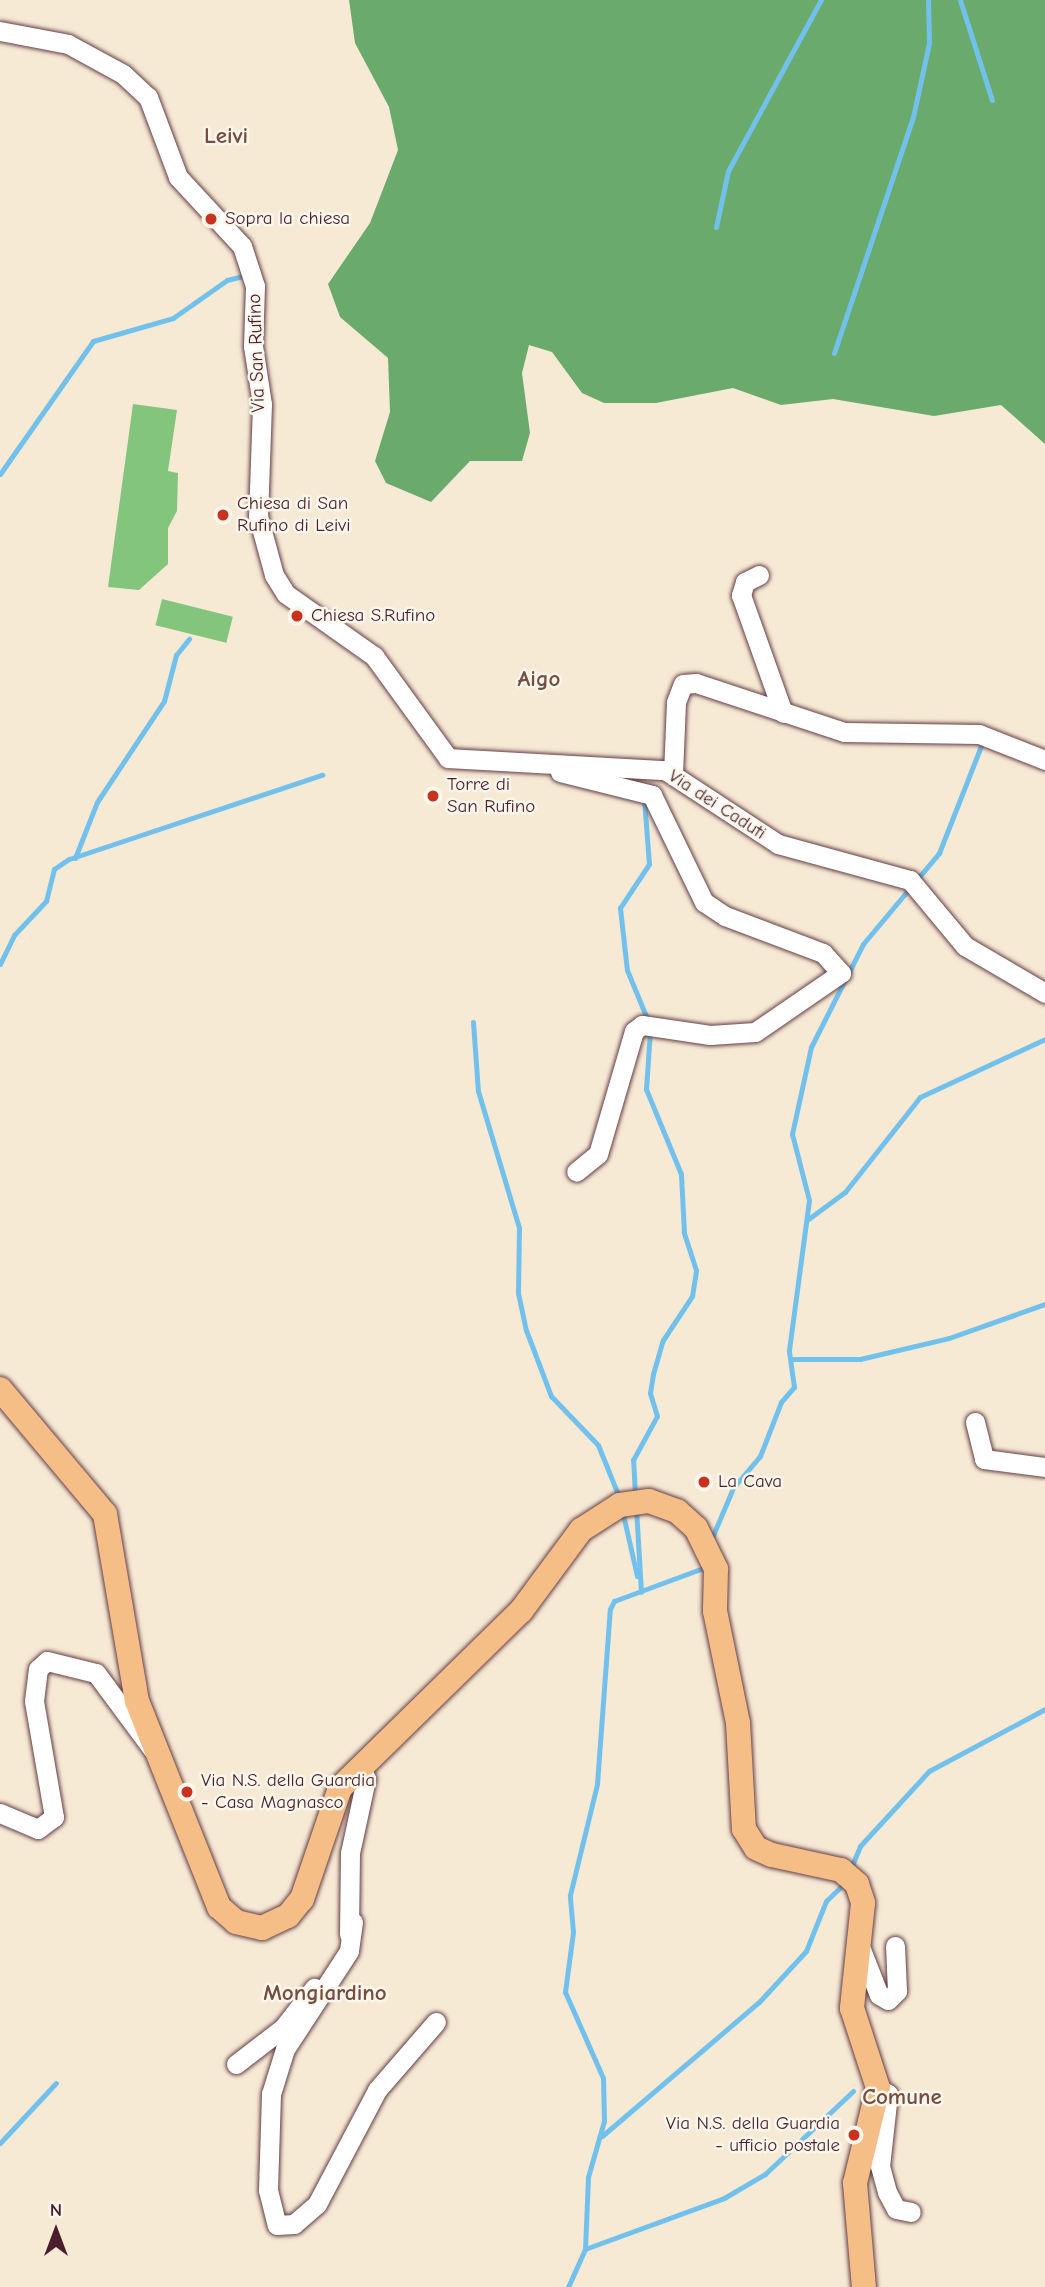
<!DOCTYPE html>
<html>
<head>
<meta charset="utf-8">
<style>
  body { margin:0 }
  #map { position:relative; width:1045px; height:2287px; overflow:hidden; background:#f7ead5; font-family:"Comic Neue",sans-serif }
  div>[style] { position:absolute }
  .green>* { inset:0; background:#84c57e; transform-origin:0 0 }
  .forest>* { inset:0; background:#6baa6d }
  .stream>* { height:5px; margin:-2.5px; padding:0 2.5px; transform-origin:2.5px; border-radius:2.5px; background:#72c1ed }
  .roads { filter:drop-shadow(0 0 2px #643d44) drop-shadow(0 0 2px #643d44) }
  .minor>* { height:19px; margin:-9.5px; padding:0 9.5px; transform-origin:9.5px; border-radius:9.5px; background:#fff }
  .major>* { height:24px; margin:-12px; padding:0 12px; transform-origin:12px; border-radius:12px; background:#f6be87 }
  .dots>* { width:19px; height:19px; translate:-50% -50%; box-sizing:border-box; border:4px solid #fbf7ec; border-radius:50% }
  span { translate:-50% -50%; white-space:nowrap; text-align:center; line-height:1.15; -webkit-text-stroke:5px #fbf7ec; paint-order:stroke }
  .poi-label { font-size:19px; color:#4a1f2b }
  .left { translate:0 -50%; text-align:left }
  .right { translate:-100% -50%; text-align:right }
  .street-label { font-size:19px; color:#4a1f2b }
  .quarter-label { font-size:23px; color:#774d42; font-weight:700 }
  .north { position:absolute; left:21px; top:2196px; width:70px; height:70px; -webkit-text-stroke:5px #fbf7ec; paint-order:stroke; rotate:0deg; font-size:19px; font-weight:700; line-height:28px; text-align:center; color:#4a1f2b }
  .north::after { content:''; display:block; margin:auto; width:24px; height:32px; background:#4a1f2b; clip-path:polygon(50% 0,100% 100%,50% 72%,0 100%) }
</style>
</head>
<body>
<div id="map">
  <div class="green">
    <i style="clip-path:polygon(133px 404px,177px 410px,168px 471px,178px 473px,177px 511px,168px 528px,168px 564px,139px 590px,108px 587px)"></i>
    <i style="left:162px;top:599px;width:73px;height:27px;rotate:14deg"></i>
  </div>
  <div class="forest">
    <i style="clip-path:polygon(349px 0,1045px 0,1045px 444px,1001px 405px,934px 416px,833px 399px,781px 405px,733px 388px,656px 403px,604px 403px,582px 393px,552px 352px,529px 345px,522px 373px,530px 433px,522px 461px,470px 461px,431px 502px,386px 483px,375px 461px,390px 412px,388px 358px,340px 317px,328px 284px,370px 223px,398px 150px,389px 107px,355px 43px)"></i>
  </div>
  <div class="stream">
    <i style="left:960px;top:0;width:105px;rotate:72.3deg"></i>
    <i style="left:716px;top:227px;width:57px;rotate:-77.9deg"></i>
    <i style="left:728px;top:171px;width:195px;rotate:-61.5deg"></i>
    <i style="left:834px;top:353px;width:249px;rotate:-71.5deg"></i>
    <i style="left:913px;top:117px;width:76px;rotate:-77.8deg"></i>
    <i style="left:929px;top:43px;width:43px;rotate:-91.3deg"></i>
    <i style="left:0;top:474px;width:162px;rotate:-55deg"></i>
    <i style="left:93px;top:341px;width:83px;rotate:-16deg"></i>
    <i style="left:173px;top:318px;width:66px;rotate:-35.1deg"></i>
    <i style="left:227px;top:280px;width:21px;rotate:-14deg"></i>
    <i style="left:644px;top:799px;width:65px;rotate:85.6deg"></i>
    <i style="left:649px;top:864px;width:53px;rotate:123.4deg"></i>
    <i style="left:620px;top:908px;width:62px;rotate:83.6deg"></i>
    <i style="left:627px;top:970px;width:55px;rotate:67.6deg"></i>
    <i style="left:75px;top:858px;width:60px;rotate:-68.6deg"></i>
    <i style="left:97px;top:802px;width:121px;rotate:-56.4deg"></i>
    <i style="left:164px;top:701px;width:48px;rotate:-75.4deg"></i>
    <i style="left:176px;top:655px;width:21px;rotate:-51deg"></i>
    <i style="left:0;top:964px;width:32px;rotate:-64deg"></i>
    <i style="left:14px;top:935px;width:47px;rotate:-46.7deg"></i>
    <i style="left:46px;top:901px;width:33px;rotate:-76deg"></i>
    <i style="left:54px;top:869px;width:18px;rotate:-34deg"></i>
    <i style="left:69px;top:859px;width:267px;rotate:-18.4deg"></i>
    <i style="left:473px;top:1022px;width:69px;rotate:85.9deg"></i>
    <i style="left:478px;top:1091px;width:143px;rotate:73.3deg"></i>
    <i style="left:519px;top:1228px;width:65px;rotate:90.9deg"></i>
    <i style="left:518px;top:1293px;width:38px;rotate:78deg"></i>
    <i style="left:526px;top:1330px;width:71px;rotate:69.3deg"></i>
    <i style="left:551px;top:1396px;width:68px;rotate:46.2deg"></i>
    <i style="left:598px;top:1445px;width:56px;rotate:68deg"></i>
    <i style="left:807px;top:1220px;width:47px;rotate:-36.4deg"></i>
    <i style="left:845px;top:1192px;width:121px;rotate:-51.7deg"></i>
    <i style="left:920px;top:1097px;width:138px;rotate:-24.9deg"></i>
    <i style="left:791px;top:1359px;width:69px"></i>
    <i style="left:860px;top:1359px;width:91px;rotate:-13.3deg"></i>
    <i style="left:949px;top:1338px;width:102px;rotate:-19.5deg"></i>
    <i style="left:635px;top:1495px;width:35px;rotate:-93deg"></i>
    <i style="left:633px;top:1460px;width:50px;rotate:-61.4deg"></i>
    <i style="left:657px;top:1416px;width:24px;rotate:-107deg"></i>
    <i style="left:650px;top:1393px;width:19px;rotate:-81deg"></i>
    <i style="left:653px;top:1374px;width:35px;rotate:-74deg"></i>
    <i style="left:663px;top:1340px;width:53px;rotate:-56.6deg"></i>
    <i style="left:692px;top:1296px;width:26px;rotate:-81deg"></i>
    <i style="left:696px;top:1270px;width:40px;rotate:-108deg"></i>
    <i style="left:684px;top:1232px;width:58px;rotate:-93deg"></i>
    <i style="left:681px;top:1174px;width:92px;rotate:-112.4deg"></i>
    <i style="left:646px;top:1089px;width:59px;rotate:-86.1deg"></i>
    <i style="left:636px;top:1508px;width:84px;rotate:86.6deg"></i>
    <i style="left:622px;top:1510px;width:68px;rotate:77.2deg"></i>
    <i style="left:711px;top:1540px;width:56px;rotate:-67.1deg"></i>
    <i style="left:733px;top:1488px;width:42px;rotate:-49.8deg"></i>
    <i style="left:760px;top:1456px;width:58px;rotate:-68.7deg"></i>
    <i style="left:781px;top:1402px;width:20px;rotate:-49deg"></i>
    <i style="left:794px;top:1387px;width:37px;rotate:-98deg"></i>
    <i style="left:789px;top:1350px;width:151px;rotate:-82.4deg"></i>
    <i style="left:809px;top:1200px;width:68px;rotate:-104.4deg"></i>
    <i style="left:792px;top:1134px;width:89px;rotate:-77.7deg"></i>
    <i style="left:811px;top:1047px;width:115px;rotate:-63.2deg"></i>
    <i style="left:863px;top:944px;width:119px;rotate:-50.1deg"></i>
    <i style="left:939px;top:853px;width:120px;rotate:-68.6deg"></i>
    <i style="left:850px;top:1870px;width:26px;rotate:-67deg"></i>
    <i style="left:860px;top:1846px;width:102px;rotate:-47.4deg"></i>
    <i style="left:929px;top:1771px;width:132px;rotate:-28.1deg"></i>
    <i style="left:602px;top:2136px;width:206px;rotate:-40.5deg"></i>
    <i style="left:759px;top:2002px;width:69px;rotate:-47.3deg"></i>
    <i style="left:806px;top:1951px;width:54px;rotate:-68.2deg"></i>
    <i style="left:826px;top:1901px;width:28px;rotate:-44deg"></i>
    <i style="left:0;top:2143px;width:82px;rotate:-47deg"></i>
    <i style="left:585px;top:2249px;width:148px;rotate:-20.1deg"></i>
    <i style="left:724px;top:2198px;width:48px;rotate:-30.3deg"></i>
    <i style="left:765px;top:2174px;width:121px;rotate:-43.3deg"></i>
    <i style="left:568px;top:2287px;width:42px;rotate:-65.9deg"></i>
    <i style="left:585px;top:2249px;width:72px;rotate:-87.6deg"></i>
    <i style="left:588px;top:2177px;width:58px;rotate:-74.1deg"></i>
    <i style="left:604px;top:2121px;width:43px;rotate:-91.3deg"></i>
    <i style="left:603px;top:2078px;width:94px;rotate:-113.8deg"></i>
    <i style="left:565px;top:1992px;width:61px;rotate:-82.4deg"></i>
    <i style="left:573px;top:1932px;width:37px;rotate:-95deg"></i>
    <i style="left:570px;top:1895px;width:114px;rotate:-76.3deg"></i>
    <i style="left:597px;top:1784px;width:175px;rotate:-85.8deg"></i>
    <i style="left:610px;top:1609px;width:9px;rotate:-63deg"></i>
    <i style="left:614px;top:1601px;width:98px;rotate:-20.3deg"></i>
  </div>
  <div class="roads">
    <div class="minor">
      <i style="left:0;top:31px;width:69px;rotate:10.8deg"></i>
      <i style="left:68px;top:44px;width:63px;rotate:28.6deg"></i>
      <i style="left:123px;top:74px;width:34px;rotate:43deg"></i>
      <i style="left:148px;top:97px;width:85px;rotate:69.4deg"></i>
      <i style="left:178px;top:177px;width:94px;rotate:47.2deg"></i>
      <i style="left:242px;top:246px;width:42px;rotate:72deg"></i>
      <i style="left:255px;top:286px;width:60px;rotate:91.9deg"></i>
      <i style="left:253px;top:346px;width:59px;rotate:81.2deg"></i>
      <i style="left:262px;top:404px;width:112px;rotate:92deg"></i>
      <i style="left:258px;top:516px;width:61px;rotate:74.8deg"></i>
      <i style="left:274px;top:575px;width:22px;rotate:58deg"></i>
      <i style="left:286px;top:594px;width:108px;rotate:35.2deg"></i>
      <i style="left:374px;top:656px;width:126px;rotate:54deg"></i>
      <i style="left:448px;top:758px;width:217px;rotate:3.2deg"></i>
      <i style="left:665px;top:770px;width:135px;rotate:33.2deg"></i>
      <i style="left:778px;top:844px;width:137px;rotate:15.3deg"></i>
      <i style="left:910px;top:880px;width:86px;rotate:50.2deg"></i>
      <i style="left:965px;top:946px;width:93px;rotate:30.4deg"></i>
      <i style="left:759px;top:575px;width:16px;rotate:153deg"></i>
      <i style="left:745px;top:582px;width:14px;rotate:107deg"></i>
      <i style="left:741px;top:595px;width:125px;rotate:70.4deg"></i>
      <i style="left:560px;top:772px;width:95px;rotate:14deg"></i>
      <i style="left:652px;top:795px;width:119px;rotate:64.1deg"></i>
      <i style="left:704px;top:902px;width:25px;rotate:34deg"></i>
      <i style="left:725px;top:916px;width:105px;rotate:20.7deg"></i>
      <i style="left:823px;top:953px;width:27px;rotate:48deg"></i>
      <i style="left:841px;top:973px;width:104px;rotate:145.5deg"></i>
      <i style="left:755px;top:1032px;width:45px;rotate:176.2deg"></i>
      <i style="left:710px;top:1035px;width:69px;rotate:-171.6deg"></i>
      <i style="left:642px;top:1025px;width:10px;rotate:143deg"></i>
      <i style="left:634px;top:1031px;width:128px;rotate:106.3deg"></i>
      <i style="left:598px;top:1154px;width:28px;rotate:141deg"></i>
      <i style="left:673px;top:774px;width:72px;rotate:-87.6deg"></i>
      <i style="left:676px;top:702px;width:19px;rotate:-69deg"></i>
      <i style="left:683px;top:684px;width:13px;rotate:-4deg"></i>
      <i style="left:696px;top:683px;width:156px;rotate:18.3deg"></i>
      <i style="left:844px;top:732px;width:135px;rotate:0.8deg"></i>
      <i style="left:979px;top:734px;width:71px;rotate:21.5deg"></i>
      <i style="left:975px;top:1422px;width:38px;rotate:76deg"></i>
      <i style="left:984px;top:1459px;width:62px;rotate:7.5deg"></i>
      <i style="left:0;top:1813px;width:41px;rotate:22.8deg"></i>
      <i style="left:38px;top:1829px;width:20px;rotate:-37deg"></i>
      <i style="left:54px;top:1817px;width:118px;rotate:-99.8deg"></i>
      <i style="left:34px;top:1701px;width:32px;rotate:-83deg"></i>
      <i style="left:38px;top:1669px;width:12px;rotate:-42deg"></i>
      <i style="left:47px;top:1661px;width:50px;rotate:13.8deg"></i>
      <i style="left:96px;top:1673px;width:96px;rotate:53.5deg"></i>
      <i style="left:353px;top:1922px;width:29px;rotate:98deg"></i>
      <i style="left:349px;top:1951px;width:117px;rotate:123.1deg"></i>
      <i style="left:285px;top:2049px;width:47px;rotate:107.3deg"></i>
      <i style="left:271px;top:2094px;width:96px;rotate:91.8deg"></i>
      <i style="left:268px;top:2190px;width:36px;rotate:76deg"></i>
      <i style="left:277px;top:2225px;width:17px;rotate:-3deg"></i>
      <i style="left:294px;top:2224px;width:30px;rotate:-41deg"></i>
      <i style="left:317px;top:2204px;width:129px;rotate:-62.2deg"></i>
      <i style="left:377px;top:2090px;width:90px;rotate:-49.1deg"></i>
      <i style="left:349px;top:1934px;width:81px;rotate:-89.3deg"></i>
      <i style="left:350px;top:1853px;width:76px;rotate:-77.8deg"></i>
      <i style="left:366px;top:1779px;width:13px;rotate:-113deg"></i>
      <i style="left:857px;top:1939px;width:60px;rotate:68.6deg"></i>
      <i style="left:879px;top:1995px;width:10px;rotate:29deg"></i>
      <i style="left:888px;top:2000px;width:13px;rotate:-45deg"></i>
      <i style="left:897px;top:1991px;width:45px;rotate:-92.5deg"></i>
      <i style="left:236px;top:2064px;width:59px;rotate:-37.5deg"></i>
      <i style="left:283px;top:2028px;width:51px;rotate:-52.2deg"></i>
      <i style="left:878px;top:2088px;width:12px;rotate:31deg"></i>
      <i style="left:888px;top:2094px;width:72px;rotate:96.3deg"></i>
      <i style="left:880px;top:2166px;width:27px;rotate:75deg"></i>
      <i style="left:887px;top:2192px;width:19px;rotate:62deg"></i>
      <i style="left:896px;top:2209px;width:15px;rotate:11deg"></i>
    </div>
    <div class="major">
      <i style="left:0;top:1389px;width:163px;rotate:50deg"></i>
      <i style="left:105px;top:1514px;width:190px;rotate:80.3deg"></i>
      <i style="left:137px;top:1701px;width:222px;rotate:68.3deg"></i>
      <i style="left:219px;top:1907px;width:23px;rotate:41deg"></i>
      <i style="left:236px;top:1922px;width:27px;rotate:13deg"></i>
      <i style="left:262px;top:1928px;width:29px;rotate:-25deg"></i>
      <i style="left:288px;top:1916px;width:22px;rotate:-51deg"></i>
      <i style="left:302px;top:1899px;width:117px;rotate:-71.1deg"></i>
      <i style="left:340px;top:1788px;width:253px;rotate:-44.4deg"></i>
      <i style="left:521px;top:1611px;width:101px;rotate:-53.5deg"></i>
      <i style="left:581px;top:1530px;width:46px;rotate:-32.7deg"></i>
      <i style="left:620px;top:1505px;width:29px;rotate:-8deg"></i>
      <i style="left:649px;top:1501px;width:30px;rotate:20deg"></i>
      <i style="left:677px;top:1511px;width:25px;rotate:42deg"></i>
      <i style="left:696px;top:1528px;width:46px;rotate:64deg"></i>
      <i style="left:716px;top:1569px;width:42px;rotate:91.4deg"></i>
      <i style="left:715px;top:1611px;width:114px;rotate:78.4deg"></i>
      <i style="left:738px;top:1723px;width:106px;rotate:86.8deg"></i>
      <i style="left:744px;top:1829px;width:22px;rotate:58deg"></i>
      <i style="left:756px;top:1848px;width:17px;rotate:24deg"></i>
      <i style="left:772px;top:1855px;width:71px;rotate:12.3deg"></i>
      <i style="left:841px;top:1870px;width:21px;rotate:41deg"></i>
      <i style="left:857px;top:1884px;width:20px;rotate:72deg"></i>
      <i style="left:863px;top:1903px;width:106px;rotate:96deg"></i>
      <i style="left:852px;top:2008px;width:84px;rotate:72deg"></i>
      <i style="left:878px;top:2088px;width:98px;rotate:103.6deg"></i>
      <i style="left:855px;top:2183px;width:104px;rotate:85.1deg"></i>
    </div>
  </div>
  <div class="dots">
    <i style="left:211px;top:219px;background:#c8321e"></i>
    <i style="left:223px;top:515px;background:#c8321e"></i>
    <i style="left:297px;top:616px;background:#c8321e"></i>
    <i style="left:433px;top:796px;background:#c8321e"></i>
    <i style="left:704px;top:1482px;background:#c8321e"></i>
    <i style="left:187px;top:1792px;background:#c8321e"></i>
    <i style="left:854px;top:2135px;background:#c8321e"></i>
  </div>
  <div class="poi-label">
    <span class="left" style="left:225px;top:219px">Sopra la chiesa</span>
    <span class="left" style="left:237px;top:515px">Chiesa di San<br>Rufino di Leivi</span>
    <span class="left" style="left:311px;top:616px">Chiesa S.Rufino</span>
    <span class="left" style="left:447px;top:796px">Torre di<br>San Rufino</span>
    <span class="left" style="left:718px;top:1482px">La Cava</span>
    <span class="left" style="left:201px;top:1792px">Via N.S. della Guardia<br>- Casa Magnasco</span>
    <span class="right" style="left:840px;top:2135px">Via N.S. della Guardia<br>- ufficio postale</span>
  </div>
  <div class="street-label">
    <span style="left:257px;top:353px;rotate:-92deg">Via San Rufino</span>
    <span style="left:717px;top:805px;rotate:33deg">Via dei Caduti</span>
  </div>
  <div class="quarter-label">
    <span style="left:226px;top:136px">Leivi</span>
    <span style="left:539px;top:679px">Aigo</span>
    <span style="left:325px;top:1993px">Mongiardino</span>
    <span style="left:902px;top:2097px">Comune</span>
  </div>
  <div class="north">N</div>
</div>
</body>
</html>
